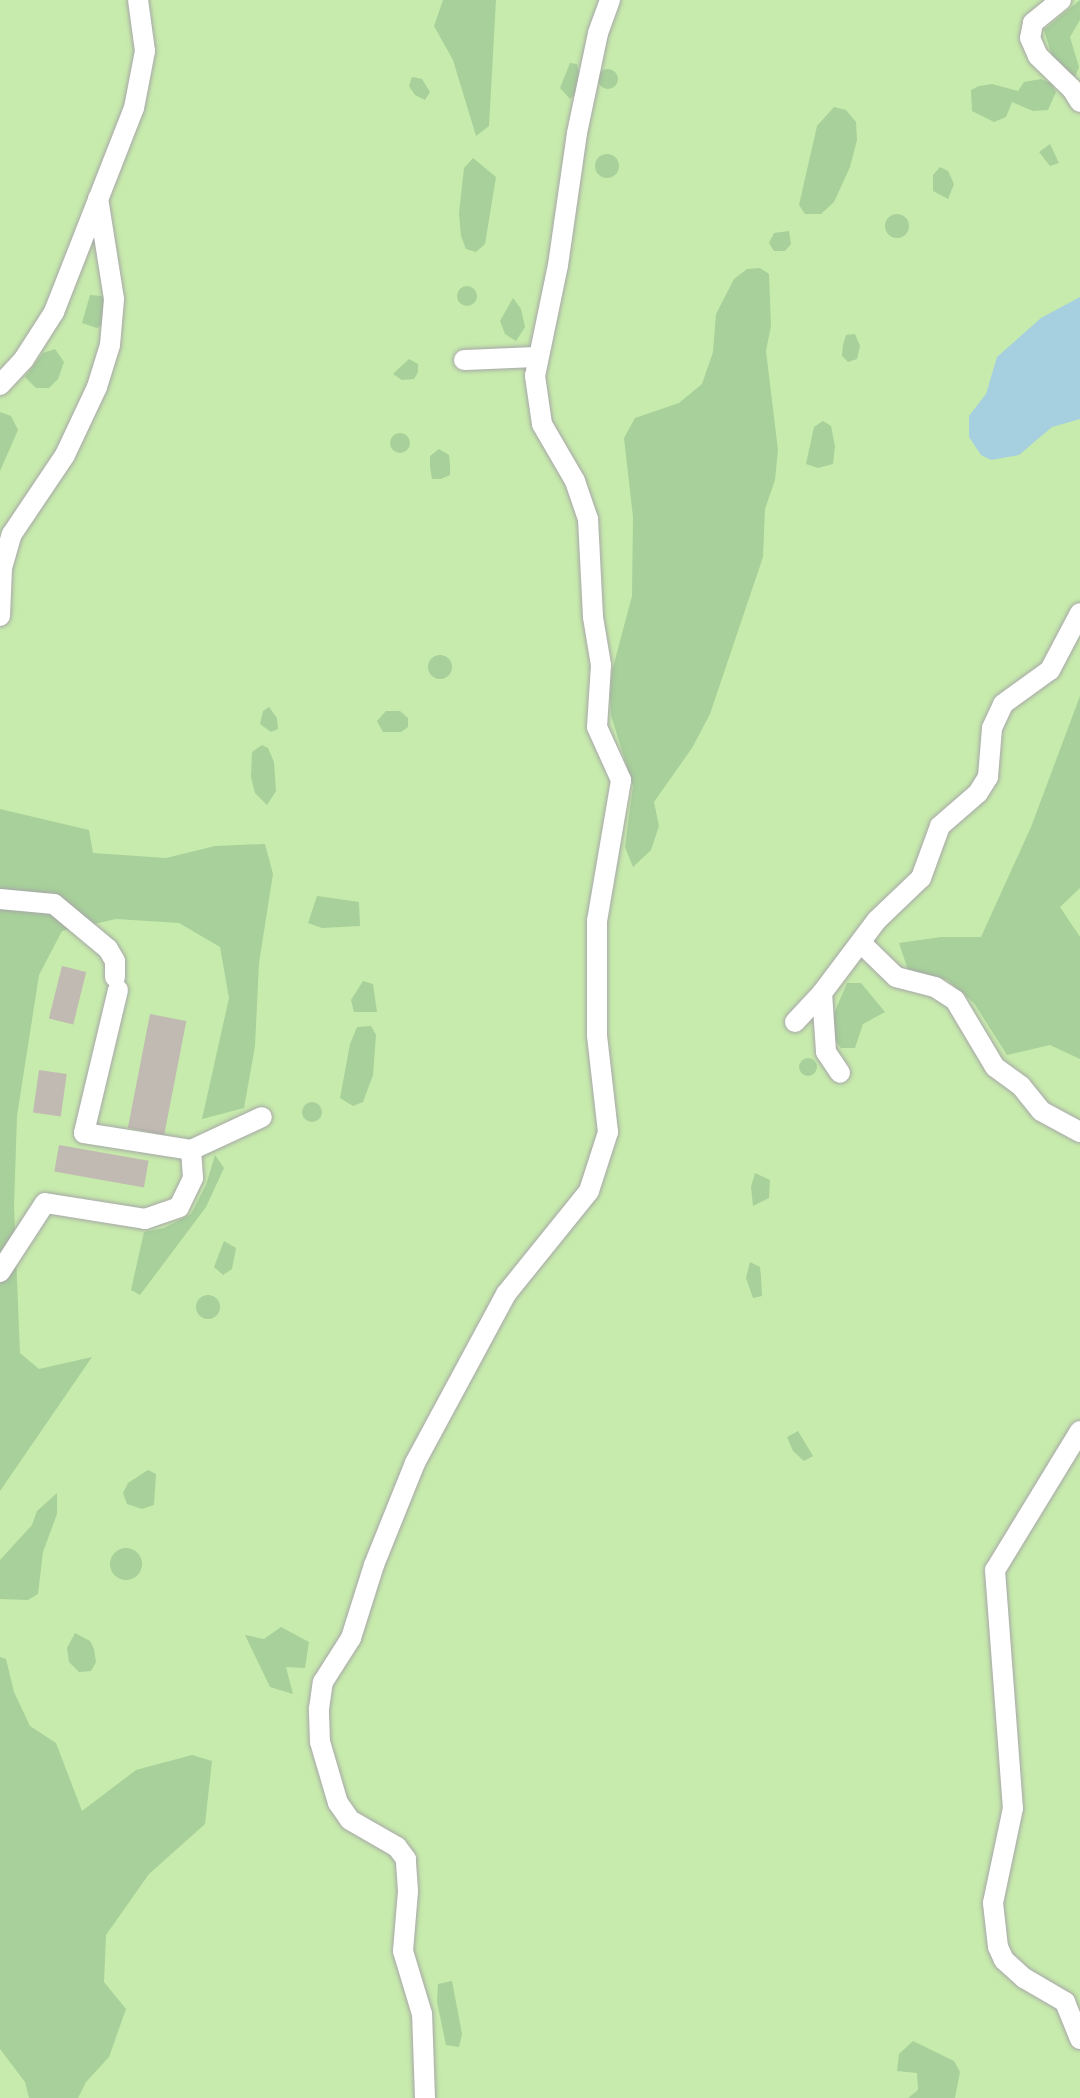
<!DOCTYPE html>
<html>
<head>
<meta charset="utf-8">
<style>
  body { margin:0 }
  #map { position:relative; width:1080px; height:2098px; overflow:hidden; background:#f1eee6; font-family:Mulish,sans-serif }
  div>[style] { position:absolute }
  .grass>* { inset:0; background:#c7ebac; transform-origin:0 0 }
  .forest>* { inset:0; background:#a7d09a }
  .round { border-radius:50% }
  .water>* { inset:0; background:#a6cfdf }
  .building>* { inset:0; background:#c1bab2; transform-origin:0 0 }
  .roads { filter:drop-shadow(0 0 2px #a7a7a7) drop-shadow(0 0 2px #a7a7a7) }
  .minor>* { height:20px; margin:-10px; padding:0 10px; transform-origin:10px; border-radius:10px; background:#fff }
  span { translate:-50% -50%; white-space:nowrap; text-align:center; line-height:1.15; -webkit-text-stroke:5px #fff; paint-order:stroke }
</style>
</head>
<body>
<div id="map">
  <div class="grass">
    <i style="left:0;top:0;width:1080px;height:2098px"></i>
  </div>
  <div class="forest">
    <i style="clip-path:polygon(443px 0,496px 0,489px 126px,476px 136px,453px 60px,434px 26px)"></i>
    <i style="clip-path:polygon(1080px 0,1080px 20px,1070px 37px,1079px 67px,1075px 77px,1053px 59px,1044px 30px)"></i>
    <i style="clip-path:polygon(570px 63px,577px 64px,579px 74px,576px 93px,570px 99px,560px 88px)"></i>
    <i class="round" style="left:598px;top:69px;width:20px;height:20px"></i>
    <i style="clip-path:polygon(412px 77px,422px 79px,430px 92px,425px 100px,415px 95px,409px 86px)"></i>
    <i style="clip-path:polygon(1041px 79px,1051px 83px,1056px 92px,1048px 110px,1033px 111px,1012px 102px,1006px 117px,994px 122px,972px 111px,971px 90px,979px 86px,992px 84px,1018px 91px,1024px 82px)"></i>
    <i style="clip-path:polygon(834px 107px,846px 110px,856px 122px,857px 140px,850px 167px,834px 202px,821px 214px,805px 214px,799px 205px,817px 126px)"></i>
    <i style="clip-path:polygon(1050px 144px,1059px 163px,1050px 166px,1039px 152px)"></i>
    <i class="round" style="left:595px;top:154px;width:24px;height:24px"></i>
    <i style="clip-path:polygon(473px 158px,496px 177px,485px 244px,476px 252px,466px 249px,461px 236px,459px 213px,464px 168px)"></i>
    <i style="clip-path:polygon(940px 167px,948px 171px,954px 184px,948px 199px,933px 191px,933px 175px)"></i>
    <i class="round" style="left:885px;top:214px;width:24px;height:24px"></i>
    <i style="clip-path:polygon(789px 231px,791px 244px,785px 251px,774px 251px,769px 243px,774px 233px)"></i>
    <i style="clip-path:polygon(760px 268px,769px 274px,771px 326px,766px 351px,778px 450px,775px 480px,765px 509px,763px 557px,710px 714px,692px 748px,654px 802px,659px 826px,651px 850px,633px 867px,625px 847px,633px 786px,611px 715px,610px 694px,612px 671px,632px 596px,633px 517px,624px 438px,635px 418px,679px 403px,702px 384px,713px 352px,716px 314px,734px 279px,747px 269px)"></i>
    <i class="round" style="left:457px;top:286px;width:20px;height:20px"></i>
    <i style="clip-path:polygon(90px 295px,102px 296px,104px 301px,104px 324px,97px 328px,82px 323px)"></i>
    <i style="clip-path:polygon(513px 298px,521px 309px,525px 327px,516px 341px,505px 334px,500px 321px)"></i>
    <i style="clip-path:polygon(855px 334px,860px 346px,857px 359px,848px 362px,842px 356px,843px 345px,846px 335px)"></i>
    <i style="clip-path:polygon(55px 349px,64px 362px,58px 379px,49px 388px,36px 388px,25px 377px,43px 353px)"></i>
    <i style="clip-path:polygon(409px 359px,418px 364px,418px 372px,414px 379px,402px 380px,393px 374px)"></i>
    <i style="clip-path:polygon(0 412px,11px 416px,18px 430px,0 471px)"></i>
    <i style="clip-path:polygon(823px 421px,831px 426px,835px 446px,833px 464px,818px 468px,806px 464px,814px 427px)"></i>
    <i class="round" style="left:390px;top:433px;width:20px;height:20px"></i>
    <i style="clip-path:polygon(439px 449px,449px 455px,450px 465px,450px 475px,441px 479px,432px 479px,430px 467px,430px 456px)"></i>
    <i class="round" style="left:428px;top:655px;width:24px;height:24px"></i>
    <i style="clip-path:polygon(1080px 696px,1080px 888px,1060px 907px,1080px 937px,1080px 1059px,1050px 1045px,1007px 1055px,974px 1003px,947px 980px,908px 970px,899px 943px,941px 937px,981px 937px,1031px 827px)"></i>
    <i style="clip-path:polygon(269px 707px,277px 718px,278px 729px,271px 732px,260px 724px,263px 711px)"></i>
    <i style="clip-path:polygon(386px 711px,400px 711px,408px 718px,408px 727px,401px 732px,383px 732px,377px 721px)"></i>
    <i style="clip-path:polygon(262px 745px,268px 748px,274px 762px,276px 791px,267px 805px,255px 793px,251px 777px,252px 752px)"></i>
    <i style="clip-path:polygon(0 809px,89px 830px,93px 853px,166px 858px,215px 846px,265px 844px,273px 874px,259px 963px,255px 1046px,244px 1108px,202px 1119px,229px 998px,220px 947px,179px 923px,116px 919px,62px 931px,39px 975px,17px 1116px,14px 1206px,20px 1353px,39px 1369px,92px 1357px,0 1491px)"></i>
    <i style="clip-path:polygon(317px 896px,359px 902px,360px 926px,322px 928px,308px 923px)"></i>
    <i style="clip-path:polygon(363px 981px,373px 984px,377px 1012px,354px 1012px,351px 1000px)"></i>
    <i style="clip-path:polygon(847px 983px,861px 983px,885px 1012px,863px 1024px,855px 1048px,841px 1048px,832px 1036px,833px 1016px)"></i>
    <i style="clip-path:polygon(371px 1026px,376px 1035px,373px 1075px,363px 1102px,353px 1106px,340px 1098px,350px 1044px,357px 1027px)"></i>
    <i class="round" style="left:799px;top:1058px;width:18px;height:18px"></i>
    <i class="round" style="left:302px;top:1102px;width:20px;height:20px"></i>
    <i style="clip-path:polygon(215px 1155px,224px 1168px,206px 1207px,140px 1295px,131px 1290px,144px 1232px,164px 1228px,191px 1214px,206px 1185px)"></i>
    <i style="clip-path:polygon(755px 1173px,770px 1180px,769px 1198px,753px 1206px,751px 1187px)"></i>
    <i style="clip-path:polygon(224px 1241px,236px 1248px,232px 1269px,223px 1275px,214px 1267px)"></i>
    <i style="clip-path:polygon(750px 1262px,760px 1267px,761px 1277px,762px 1296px,753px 1298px,746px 1278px)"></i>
    <i class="round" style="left:196px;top:1295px;width:24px;height:24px"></i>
    <i style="clip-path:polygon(798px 1431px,813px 1456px,804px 1461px,793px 1451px,787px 1437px)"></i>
    <i style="clip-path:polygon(148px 1470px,156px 1474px,154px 1505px,142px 1509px,127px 1504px,123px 1493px,128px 1483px)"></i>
    <i style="clip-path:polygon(57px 1493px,57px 1514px,43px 1552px,38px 1594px,28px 1600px,0 1599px,0 1560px,32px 1525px,37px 1511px)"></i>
    <i class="round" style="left:110px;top:1548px;width:32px;height:32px"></i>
    <i style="clip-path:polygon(281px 1627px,309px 1642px,305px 1668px,286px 1667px,293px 1694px,270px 1687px,245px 1635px,264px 1639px)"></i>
    <i style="clip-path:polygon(75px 1633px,90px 1641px,94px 1649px,96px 1662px,91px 1671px,79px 1672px,69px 1662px,67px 1648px)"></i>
    <i style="clip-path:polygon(0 1657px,6px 1659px,14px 1692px,30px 1726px,56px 1743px,82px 1811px,136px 1770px,192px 1755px,212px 1761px,205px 1824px,149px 1874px,106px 1935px,104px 1982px,126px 2009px,109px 2057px,86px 2082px,78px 2098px,29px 2098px,25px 2082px,0 2049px)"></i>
    <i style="clip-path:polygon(452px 1981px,462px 2034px,459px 2047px,446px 2045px,437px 2002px,438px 1984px)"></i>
    <i style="clip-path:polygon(913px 2041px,954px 2061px,960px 2072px,955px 2098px,908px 2098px,918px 2090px,917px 2073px,897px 2071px,899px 2054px)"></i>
  </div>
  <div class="water">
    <i style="clip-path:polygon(1080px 297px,1080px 419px,1052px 427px,1019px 455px,991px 460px,981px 455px,969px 437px,969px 416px,986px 394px,997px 357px,1041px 318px)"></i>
  </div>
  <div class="building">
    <i style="left:62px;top:966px;width:25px;height:54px;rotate:14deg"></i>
    <i style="left:150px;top:1014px;width:37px;height:116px;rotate:11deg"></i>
    <i style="left:39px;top:1070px;width:28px;height:43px;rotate:8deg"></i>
    <i style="left:59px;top:1145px;width:91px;height:27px;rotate:10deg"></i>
  </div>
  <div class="roads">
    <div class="minor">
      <i style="left:1061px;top:0;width:36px;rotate:141deg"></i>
      <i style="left:1033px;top:23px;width:15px;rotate:101deg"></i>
      <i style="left:1030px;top:38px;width:20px;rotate:66deg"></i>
      <i style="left:1038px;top:56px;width:47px;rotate:44.1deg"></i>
      <i style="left:1072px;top:89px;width:15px;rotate:58deg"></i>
      <i style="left:464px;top:360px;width:73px;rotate:-2.4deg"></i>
      <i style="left:0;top:385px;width:35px;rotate:-47deg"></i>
      <i style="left:24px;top:359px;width:56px;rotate:-57.4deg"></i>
      <i style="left:54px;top:312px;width:219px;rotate:-68.6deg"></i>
      <i style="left:134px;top:108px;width:58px;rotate:-79.1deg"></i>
      <i style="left:145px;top:51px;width:51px;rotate:-97.8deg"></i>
      <i style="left:0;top:616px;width:48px;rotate:-87.6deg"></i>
      <i style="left:2px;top:568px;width:35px;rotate:-74deg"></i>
      <i style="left:12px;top:534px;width:95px;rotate:-56.1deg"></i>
      <i style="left:65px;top:455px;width:75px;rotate:-64.8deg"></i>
      <i style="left:97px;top:387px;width:44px;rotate:-72.8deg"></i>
      <i style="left:110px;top:345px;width:46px;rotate:-85deg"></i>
      <i style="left:114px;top:299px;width:102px;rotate:-99deg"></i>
      <i style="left:0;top:899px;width:54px;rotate:5.3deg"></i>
      <i style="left:54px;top:904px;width:70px;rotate:39.8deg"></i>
      <i style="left:108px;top:949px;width:14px;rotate:60deg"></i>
      <i style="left:115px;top:961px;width:16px;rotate:90deg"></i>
      <i style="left:861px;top:943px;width:49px;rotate:44.2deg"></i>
      <i style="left:896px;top:977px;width:40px;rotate:14.4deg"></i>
      <i style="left:935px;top:987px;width:24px;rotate:33deg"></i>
      <i style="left:955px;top:1000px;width:78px;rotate:59.2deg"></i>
      <i style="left:995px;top:1067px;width:32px;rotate:36deg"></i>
      <i style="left:1021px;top:1086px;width:32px;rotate:51deg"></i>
      <i style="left:1041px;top:1111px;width:44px;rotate:28.3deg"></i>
      <i style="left:118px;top:990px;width:147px;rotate:103.4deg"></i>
      <i style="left:84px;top:1133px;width:108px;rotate:9deg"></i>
      <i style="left:191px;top:1150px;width:78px;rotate:-24.9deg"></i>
      <i style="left:822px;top:993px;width:59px;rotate:86.1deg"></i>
      <i style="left:826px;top:1052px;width:25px;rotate:56deg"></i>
      <i style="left:795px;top:1022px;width:40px;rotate:-47deg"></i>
      <i style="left:822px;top:993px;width:91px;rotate:-53deg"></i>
      <i style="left:877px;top:920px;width:61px;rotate:-43.7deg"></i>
      <i style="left:921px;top:878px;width:55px;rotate:-69.9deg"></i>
      <i style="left:940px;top:826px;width:50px;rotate:-41deg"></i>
      <i style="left:978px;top:793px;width:19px;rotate:-58deg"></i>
      <i style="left:988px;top:777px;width:49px;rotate:-85.3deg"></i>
      <i style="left:992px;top:728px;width:26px;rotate:-65deg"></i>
      <i style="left:1003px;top:704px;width:58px;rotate:-35.9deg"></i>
      <i style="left:1050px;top:670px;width:64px;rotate:-62.2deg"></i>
      <i style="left:0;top:1272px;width:82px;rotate:-56.9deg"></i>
      <i style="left:45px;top:1203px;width:101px;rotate:9.1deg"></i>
      <i style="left:145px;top:1219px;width:36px;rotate:-19deg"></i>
      <i style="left:179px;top:1207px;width:32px;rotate:-64deg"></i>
      <i style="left:193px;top:1178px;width:28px;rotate:-94deg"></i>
      <i style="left:1080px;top:1431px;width:163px;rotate:121.4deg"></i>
      <i style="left:995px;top:1570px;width:239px;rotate:85.7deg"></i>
      <i style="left:1013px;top:1808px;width:97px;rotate:101.9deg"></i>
      <i style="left:993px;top:1903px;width:44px;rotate:83.5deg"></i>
      <i style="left:998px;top:1947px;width:14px;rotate:65deg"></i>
      <i style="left:1004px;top:1960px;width:27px;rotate:42deg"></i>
      <i style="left:1024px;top:1978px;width:48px;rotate:30.3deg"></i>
      <i style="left:1065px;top:2002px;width:40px;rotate:68deg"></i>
      <i style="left:425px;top:2098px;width:84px;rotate:-92deg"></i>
      <i style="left:422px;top:2014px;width:66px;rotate:-106.8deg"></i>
      <i style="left:403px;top:1951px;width:60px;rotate:-85.2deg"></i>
      <i style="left:408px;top:1891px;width:32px;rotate:-94deg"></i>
      <i style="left:406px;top:1859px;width:15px;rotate:-127deg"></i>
      <i style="left:397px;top:1847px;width:54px;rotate:-150.1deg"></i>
      <i style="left:350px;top:1820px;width:21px;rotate:-125deg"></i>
      <i style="left:338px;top:1803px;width:64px;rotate:-106.4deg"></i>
      <i style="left:320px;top:1742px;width:33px;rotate:-92deg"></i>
      <i style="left:319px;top:1709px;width:27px;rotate:-82deg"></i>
      <i style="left:323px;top:1682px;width:52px;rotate:-57.5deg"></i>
      <i style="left:351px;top:1638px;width:77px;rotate:-72.5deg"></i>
      <i style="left:374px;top:1565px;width:110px;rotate:-68.1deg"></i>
      <i style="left:415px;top:1463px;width:192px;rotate:-61.7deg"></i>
      <i style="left:506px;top:1294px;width:132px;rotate:-51.1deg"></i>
      <i style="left:589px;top:1191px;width:62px;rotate:-72.1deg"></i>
      <i style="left:608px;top:1132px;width:98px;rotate:-96.5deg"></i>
      <i style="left:597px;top:1035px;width:114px;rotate:-90deg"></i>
      <i style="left:597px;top:921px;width:143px;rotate:-80.3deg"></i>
      <i style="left:621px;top:780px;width:58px;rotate:-114.4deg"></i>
      <i style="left:597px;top:727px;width:62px;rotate:-86.3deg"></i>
      <i style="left:601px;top:665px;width:49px;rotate:-99.5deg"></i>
      <i style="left:593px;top:617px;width:98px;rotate:-92.9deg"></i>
      <i style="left:588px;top:519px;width:40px;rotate:-108.9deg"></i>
      <i style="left:575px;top:481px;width:66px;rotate:-120.1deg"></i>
      <i style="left:542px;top:424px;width:49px;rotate:-98.3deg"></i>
      <i style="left:535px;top:376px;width:113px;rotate:-78.3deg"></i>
      <i style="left:558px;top:265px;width:133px;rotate:-81.8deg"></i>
      <i style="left:577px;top:133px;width:102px;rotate:-78.1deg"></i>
      <i style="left:598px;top:33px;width:35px;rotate:-70deg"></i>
    </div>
  </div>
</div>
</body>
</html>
